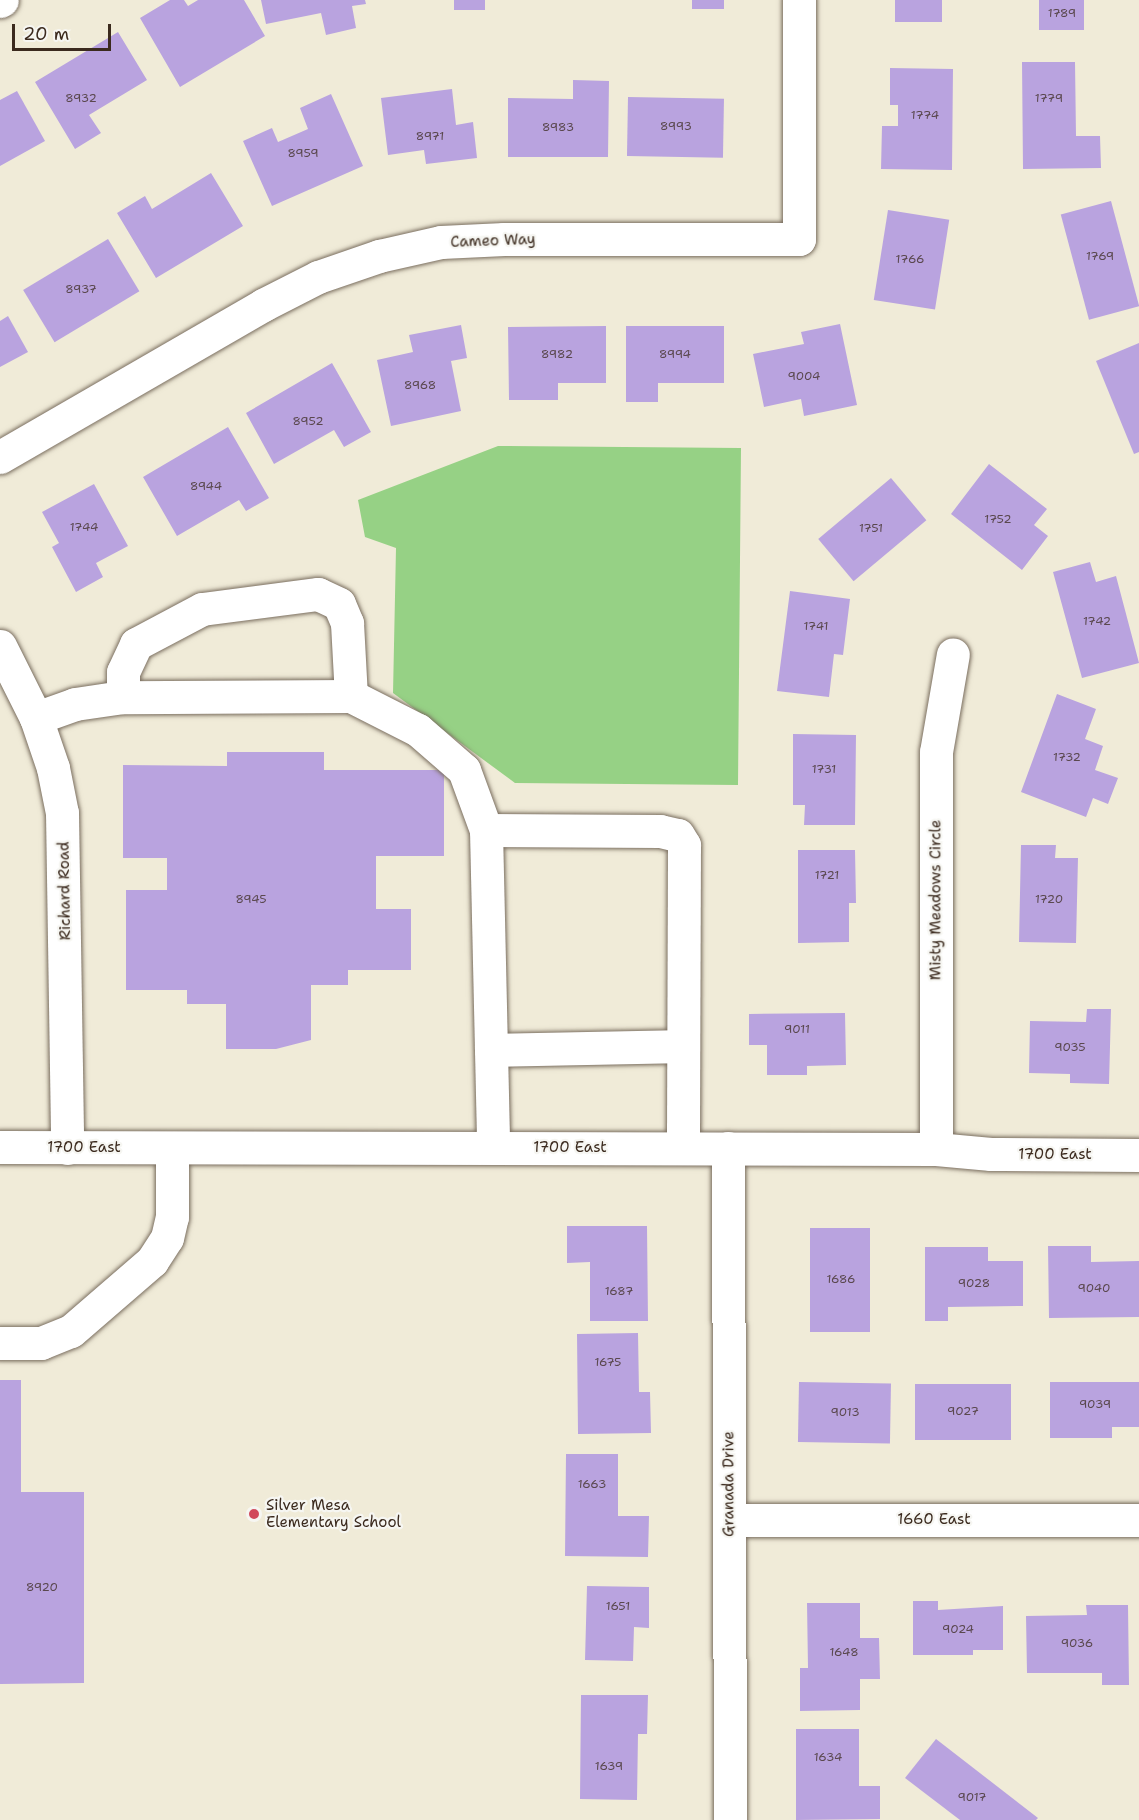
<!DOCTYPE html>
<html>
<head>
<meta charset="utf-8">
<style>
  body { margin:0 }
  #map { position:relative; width:1139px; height:1820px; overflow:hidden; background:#f0ebd8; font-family:"Shantell Sans",sans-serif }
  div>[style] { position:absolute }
  .green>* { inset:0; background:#96d185 }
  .building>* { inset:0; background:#b9a3df; transform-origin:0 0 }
  .roads { filter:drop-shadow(0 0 2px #7a6e5f) drop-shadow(0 0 2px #7a6e5f) }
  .minor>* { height:33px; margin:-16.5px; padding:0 16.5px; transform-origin:16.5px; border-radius:16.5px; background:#fff }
  .dots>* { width:16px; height:16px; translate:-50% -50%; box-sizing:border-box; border:3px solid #f6f6f2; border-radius:50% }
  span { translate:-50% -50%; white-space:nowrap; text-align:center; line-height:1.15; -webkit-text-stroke:4.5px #f6f6f2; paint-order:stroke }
  .number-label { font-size:12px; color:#5a484e }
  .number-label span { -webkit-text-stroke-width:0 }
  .street-label { font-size:15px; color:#3b2a1e }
  .poi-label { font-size:15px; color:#3b2a1e }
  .left { translate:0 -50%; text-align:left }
  .scale { position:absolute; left:12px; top:24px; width:99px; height:27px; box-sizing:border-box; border:3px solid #3b2a1e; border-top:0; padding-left:8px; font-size:18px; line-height:21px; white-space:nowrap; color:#3b2a1e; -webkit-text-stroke:4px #f6f6f2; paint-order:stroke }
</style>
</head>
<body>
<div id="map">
  <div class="green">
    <i style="clip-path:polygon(498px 446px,741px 448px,738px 785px,515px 783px,393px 693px,396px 548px,365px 537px,358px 500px)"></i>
  </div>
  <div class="building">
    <i style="clip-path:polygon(170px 0,184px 0,188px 6px,198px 0,244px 0,265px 36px,180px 87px,140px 18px)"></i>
    <i style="clip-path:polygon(261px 0,365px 0,366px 4px,352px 6px,356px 28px,326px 35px,321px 13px,266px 24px)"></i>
    <i style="left:454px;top:0;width:31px;height:10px"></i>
    <i style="left:692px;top:0;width:32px;height:9px"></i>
    <i style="left:895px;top:0;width:47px;height:22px"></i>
    <i style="left:1039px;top:0;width:45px;height:30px"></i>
    <i style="clip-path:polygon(118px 32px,147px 80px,89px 115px,101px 133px,75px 149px,35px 82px)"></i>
    <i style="clip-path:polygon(1022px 62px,1075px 62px,1076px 136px,1100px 136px,1101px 168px,1023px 169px)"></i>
    <i style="clip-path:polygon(890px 68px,953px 69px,952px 170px,881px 169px,882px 126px,898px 126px,898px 105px,890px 105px)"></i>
    <i style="clip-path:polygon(573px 80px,609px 81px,608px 157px,508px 157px,508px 98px,573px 99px)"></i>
    <i style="clip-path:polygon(452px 89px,456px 125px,473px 122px,477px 158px,426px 164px,424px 150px,388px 155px,381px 98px)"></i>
    <i style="clip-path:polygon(17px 91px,45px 141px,0 166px,0 100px)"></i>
    <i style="clip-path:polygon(331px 94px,363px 166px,272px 206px,243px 141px,272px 128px,278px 142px,308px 129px,300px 108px)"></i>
    <i style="left:628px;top:97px;width:96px;height:59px;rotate:1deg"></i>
    <i style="clip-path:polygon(211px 173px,243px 226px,156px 278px,117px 213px,145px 196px,152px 209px)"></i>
    <i style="left:1111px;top:201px;width:109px;height:52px;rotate:75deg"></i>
    <i style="left:888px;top:210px;width:62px;height:91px;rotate:9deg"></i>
    <i style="left:108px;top:239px;width:61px;height:99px;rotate:59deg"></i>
    <i style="clip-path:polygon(8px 316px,28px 352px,0 367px,0 321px)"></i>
    <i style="clip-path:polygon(840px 324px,857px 405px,804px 416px,801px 399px,764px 407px,753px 354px,804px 344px,801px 332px)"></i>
    <i style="clip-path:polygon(461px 325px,467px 358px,451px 361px,461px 411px,391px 426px,377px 360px,413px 352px,409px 335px)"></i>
    <i style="clip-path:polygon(606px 326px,606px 383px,558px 383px,558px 400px,509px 400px,508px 327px)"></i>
    <i style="clip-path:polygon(626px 326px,724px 326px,724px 383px,658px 383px,658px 402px,626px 402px)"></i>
    <i style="clip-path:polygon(1139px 343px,1139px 452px,1134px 454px,1096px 361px)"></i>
    <i style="clip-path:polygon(332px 363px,371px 432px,344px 447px,334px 430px,274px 464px,246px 413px)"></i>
    <i style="clip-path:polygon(228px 427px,269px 498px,246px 511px,239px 500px,177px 536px,143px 477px)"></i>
    <i style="clip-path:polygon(989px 464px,1047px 509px,1034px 525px,1048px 536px,1022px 570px,951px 514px)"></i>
    <i style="left:891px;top:478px;width:55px;height:95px;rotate:50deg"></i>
    <i style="clip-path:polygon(94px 484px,128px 546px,96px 563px,103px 577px,76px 592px,52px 547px,59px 543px,42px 512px)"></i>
    <i style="clip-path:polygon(1090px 562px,1096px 582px,1116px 576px,1139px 663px,1082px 678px,1053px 572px)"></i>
    <i style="clip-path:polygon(790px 591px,850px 599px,843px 655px,834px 654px,829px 697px,777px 691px)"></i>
    <i style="clip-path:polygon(1057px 694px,1096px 709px,1085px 739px,1103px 746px,1095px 770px,1118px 778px,1108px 804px,1093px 798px,1086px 817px,1021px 792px)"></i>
    <i style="clip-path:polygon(793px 734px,856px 735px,855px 825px,804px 825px,805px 805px,793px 805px)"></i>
    <i style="clip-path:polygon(227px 752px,324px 752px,324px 770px,444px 770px,444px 856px,376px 856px,376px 909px,411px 909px,411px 970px,348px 970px,348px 985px,311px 985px,311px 1040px,276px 1049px,226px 1049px,226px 1004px,187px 1004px,187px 990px,126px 990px,126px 890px,167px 890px,167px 858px,123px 858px,123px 765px,227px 766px)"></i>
    <i style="clip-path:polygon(1021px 845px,1056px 845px,1055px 858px,1078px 858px,1076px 943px,1019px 942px)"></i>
    <i style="clip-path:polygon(798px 850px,855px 850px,856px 903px,849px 903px,849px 942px,798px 943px)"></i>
    <i style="clip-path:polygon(1087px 1009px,1111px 1009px,1109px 1084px,1070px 1083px,1070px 1074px,1029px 1073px,1030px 1021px,1086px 1022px)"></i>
    <i style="clip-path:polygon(845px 1013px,846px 1065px,807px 1066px,807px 1075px,767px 1075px,767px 1045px,749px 1045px,749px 1014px)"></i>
    <i style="clip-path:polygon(567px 1226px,647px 1226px,648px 1321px,590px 1321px,590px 1262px,567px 1263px)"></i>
    <i style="left:810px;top:1228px;width:60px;height:104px"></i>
    <i style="clip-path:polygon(1048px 1246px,1091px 1246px,1091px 1262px,1139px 1261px,1139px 1317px,1049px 1318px)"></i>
    <i style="clip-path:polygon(925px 1247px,988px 1247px,988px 1261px,1023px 1261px,1023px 1306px,948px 1307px,948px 1321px,925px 1321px)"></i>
    <i style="clip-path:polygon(638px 1333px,639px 1392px,650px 1392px,651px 1433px,578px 1434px,577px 1334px)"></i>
    <i style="clip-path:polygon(0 1380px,21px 1380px,21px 1492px,84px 1492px,84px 1683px,0 1684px)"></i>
    <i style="left:799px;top:1382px;width:92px;height:60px;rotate:1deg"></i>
    <i style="clip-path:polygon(1050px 1382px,1139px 1382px,1139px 1427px,1112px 1427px,1112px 1438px,1050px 1438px)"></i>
    <i style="left:915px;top:1384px;width:96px;height:56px"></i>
    <i style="clip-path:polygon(566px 1454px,618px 1454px,618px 1516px,649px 1516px,648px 1557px,565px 1556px)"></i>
    <i style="clip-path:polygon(587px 1586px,649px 1587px,649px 1628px,634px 1627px,633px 1661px,585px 1660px)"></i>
    <i style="clip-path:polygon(913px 1601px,938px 1601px,938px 1610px,1003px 1606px,1003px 1650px,973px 1650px,973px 1655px,913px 1655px)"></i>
    <i style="clip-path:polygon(807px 1603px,860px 1603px,860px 1638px,879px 1638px,880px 1679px,860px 1679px,860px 1710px,800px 1711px,800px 1668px,808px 1668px)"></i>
    <i style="clip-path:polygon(1086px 1605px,1128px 1605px,1129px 1685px,1102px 1685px,1102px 1673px,1027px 1673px,1026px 1616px,1087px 1615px)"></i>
    <i style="clip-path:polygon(581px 1695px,648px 1695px,647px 1734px,638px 1734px,637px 1800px,580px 1799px)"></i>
    <i style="clip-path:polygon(796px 1729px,859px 1729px,859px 1786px,880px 1786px,880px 1819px,796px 1820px)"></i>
    <i style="clip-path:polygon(936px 1739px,1038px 1818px,1036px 1820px,960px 1820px,905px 1778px)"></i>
  </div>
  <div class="roads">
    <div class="minor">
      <i style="left:0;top:1px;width:2px;rotate:-27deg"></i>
      <i style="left:0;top:457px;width:304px;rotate:-30deg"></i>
      <i style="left:263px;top:305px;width:62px;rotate:-27deg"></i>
      <i style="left:318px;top:277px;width:65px;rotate:-19deg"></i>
      <i style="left:379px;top:256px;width:64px;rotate:-12.7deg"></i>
      <i style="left:441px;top:242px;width:63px;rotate:-2.7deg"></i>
      <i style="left:504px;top:239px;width:295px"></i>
      <i style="left:799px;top:239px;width:239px;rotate:-90deg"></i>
      <i style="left:0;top:646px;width:80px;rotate:63.4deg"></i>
      <i style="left:36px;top:718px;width:53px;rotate:71.2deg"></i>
      <i style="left:53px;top:768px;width:46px;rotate:78.7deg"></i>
      <i style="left:62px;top:813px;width:335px;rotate:89.1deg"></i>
      <i style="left:351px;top:696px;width:228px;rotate:179.7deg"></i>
      <i style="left:123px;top:697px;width:25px;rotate:-90deg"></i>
      <i style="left:123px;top:672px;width:31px;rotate:-65deg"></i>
      <i style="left:136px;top:644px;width:75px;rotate:-27.9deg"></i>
      <i style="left:202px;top:609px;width:117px;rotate:-7.4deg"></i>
      <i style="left:318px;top:594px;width:23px;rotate:25deg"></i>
      <i style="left:339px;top:604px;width:21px;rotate:67deg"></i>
      <i style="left:347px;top:623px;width:73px;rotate:86.9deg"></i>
      <i style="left:351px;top:696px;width:75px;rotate:26.9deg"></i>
      <i style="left:418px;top:730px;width:61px;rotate:41deg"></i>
      <i style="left:464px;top:770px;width:64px;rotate:69.9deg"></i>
      <i style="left:486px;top:830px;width:174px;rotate:0.3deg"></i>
      <i style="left:660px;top:831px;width:18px;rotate:13deg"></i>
      <i style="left:678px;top:835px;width:12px;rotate:59deg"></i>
      <i style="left:684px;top:845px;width:303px;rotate:90.2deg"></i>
      <i style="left:36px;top:718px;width:41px;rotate:-19.7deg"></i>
      <i style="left:75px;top:704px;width:49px;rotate:-8.3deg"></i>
      <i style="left:486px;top:830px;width:318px;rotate:88.7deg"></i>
      <i style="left:491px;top:1050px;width:192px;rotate:-1.2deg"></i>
      <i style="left:0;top:1147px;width:936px;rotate:0.12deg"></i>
      <i style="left:936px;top:1149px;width:55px;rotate:5.2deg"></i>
      <i style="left:991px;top:1154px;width:148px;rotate:0.4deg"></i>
      <i style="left:728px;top:1148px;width:672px;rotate:89.83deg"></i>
      <i style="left:936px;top:1149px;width:397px;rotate:-90deg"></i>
      <i style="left:936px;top:752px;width:99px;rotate:-80.2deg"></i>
      <i style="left:0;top:1343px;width:41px"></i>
      <i style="left:41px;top:1343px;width:32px;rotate:-22deg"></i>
      <i style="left:71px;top:1331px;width:107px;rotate:-40.8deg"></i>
      <i style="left:152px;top:1261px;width:27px;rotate:-57deg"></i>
      <i style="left:167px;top:1238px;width:22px;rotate:-77deg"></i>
      <i style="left:172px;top:1217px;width:69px;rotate:-90deg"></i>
      <i style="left:729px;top:1520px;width:410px"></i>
    </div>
  </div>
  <div class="dots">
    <i style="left:254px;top:1514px;background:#d1495b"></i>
  </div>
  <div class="number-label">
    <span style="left:1062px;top:14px">1789</span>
    <span style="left:81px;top:99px">8932</span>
    <span style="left:1049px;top:99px">1779</span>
    <span style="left:925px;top:116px">1774</span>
    <span style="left:676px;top:127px">8993</span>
    <span style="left:558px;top:128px">8983</span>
    <span style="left:430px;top:137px">8971</span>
    <span style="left:303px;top:154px">8959</span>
    <span style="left:1100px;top:257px">1769</span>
    <span style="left:910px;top:260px">1766</span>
    <span style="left:81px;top:290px">8937</span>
    <span style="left:557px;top:355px">8982</span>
    <span style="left:675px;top:355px">8994</span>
    <span style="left:804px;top:377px">9004</span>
    <span style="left:420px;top:386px">8968</span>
    <span style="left:308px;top:422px">8952</span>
    <span style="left:206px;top:487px">8944</span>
    <span style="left:998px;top:520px">1752</span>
    <span style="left:84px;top:528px">1744</span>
    <span style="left:871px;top:529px">1751</span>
    <span style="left:1097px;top:622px">1742</span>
    <span style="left:816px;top:627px">1741</span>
    <span style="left:1067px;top:758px">1732</span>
    <span style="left:824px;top:770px">1731</span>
    <span style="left:827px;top:876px">1721</span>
    <span style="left:251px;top:900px">8945</span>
    <span style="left:1049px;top:900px">1720</span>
    <span style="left:797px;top:1030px">9011</span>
    <span style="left:1070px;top:1048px">9035</span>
    <span style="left:841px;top:1280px">1686</span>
    <span style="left:974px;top:1284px">9028</span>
    <span style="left:1094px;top:1289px">9040</span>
    <span style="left:619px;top:1292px">1687</span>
    <span style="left:608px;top:1363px">1675</span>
    <span style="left:1095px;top:1405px">9039</span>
    <span style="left:963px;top:1412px">9027</span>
    <span style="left:845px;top:1413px">9013</span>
    <span style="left:592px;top:1485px">1663</span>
    <span style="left:42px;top:1588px">8920</span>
    <span style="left:618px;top:1607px">1651</span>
    <span style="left:958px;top:1630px">9024</span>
    <span style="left:1077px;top:1644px">9036</span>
    <span style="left:844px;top:1653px">1648</span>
    <span style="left:828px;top:1758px">1634</span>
    <span style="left:609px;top:1767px">1639</span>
    <span style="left:972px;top:1798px">9017</span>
  </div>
  <div class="street-label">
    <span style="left:493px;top:241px;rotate:-2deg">Cameo Way</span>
    <span style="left:65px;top:891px;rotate:-91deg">Richard Road</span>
    <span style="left:936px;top:900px;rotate:-90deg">Misty Meadows Circle</span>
    <span style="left:84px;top:1148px">1700 East</span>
    <span style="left:570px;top:1148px">1700 East</span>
    <span style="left:1055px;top:1155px">1700 East</span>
    <span style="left:729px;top:1484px;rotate:-90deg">Granada Drive</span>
    <span style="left:934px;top:1520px">1660 East</span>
  </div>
  <div class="poi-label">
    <span class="left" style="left:266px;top:1514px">Silver Mesa<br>Elementary School</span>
  </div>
  <div class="scale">20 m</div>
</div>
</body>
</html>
